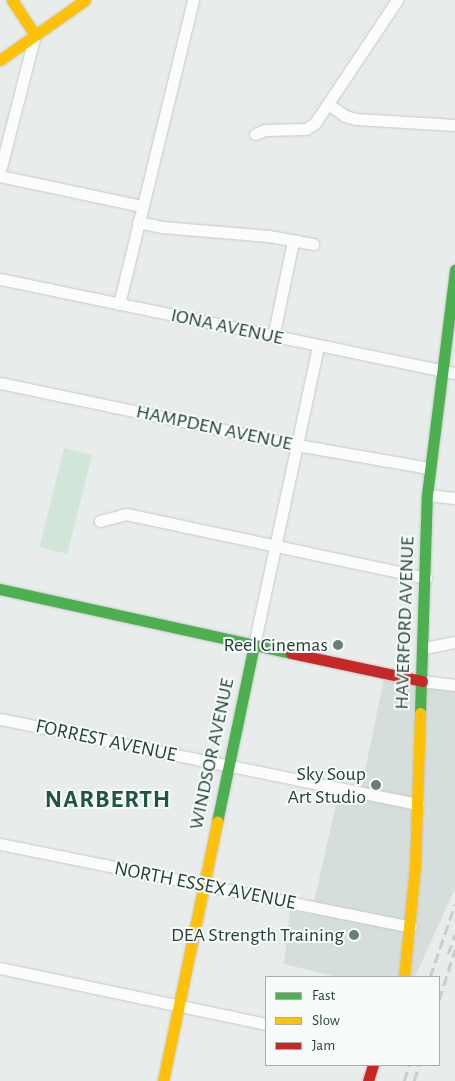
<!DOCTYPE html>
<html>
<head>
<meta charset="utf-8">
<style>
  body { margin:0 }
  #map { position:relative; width:455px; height:1081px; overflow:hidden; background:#e8edeb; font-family:"Alegreya Sans",sans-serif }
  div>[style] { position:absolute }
  .built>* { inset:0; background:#d6dedb }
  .green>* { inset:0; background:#d1e6d8; transform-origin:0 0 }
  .roads { filter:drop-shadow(0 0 1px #c5cac8) drop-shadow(0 0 1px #c5cac8) }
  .street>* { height:11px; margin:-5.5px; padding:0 5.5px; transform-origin:5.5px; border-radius:5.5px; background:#fcfcfc }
  .fast>* { height:11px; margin:-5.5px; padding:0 5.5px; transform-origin:5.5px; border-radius:5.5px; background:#4caf50 }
  .slow>* { height:11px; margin:-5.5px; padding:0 5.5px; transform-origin:5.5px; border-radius:5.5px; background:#ffc107 }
  .jam>* { height:11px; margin:-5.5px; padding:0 5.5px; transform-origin:5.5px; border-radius:5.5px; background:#c62828 }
  .rail>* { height:2.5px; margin-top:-1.25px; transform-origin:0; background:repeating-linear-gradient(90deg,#c9cdcc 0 10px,transparent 0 15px) }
  .dots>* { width:14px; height:14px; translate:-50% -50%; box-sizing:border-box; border:2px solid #f7fbf9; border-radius:50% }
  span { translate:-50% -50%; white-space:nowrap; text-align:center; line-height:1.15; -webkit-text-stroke:4px #f7fbf9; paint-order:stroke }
  .street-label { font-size:20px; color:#24423a }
  .poi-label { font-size:20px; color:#24423a }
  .right { translate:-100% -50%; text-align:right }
  .district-label { font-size:25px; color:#1f5548; font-weight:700; letter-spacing:1px }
  .legend { position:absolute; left:265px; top:976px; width:175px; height:90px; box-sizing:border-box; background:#f7fbf9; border:1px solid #a3b1ad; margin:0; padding:6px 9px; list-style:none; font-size:15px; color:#24423a }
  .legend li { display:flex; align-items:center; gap:10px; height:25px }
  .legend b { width:25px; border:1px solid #a3b1ad }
</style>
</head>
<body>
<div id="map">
  <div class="built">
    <i style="clip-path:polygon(384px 678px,455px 689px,455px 888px,415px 977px,337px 977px,284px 964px,290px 909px,311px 915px,337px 800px,361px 790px)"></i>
  </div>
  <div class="green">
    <i style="left:64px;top:448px;width:29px;height:102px;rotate:14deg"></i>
  </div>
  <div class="roads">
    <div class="street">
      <i style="left:328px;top:104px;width:21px;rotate:35deg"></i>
      <i style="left:345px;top:116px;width:11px;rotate:15deg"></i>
      <i style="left:356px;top:119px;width:99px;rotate:3.5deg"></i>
      <i style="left:255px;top:134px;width:11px;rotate:-22deg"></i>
      <i style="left:265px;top:130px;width:41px;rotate:-1.4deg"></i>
      <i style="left:306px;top:129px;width:11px;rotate:-34deg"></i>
      <i style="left:315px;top:123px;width:148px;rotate:-56.3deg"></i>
      <i style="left:0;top:171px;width:140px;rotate:-75.6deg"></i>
      <i style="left:0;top:176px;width:144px;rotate:12deg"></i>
      <i style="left:138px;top:222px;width:25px;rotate:12deg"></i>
      <i style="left:162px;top:227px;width:107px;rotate:4.8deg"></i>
      <i style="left:269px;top:236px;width:45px;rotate:10.3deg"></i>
      <i style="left:0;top:279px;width:465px;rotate:11.7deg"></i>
      <i style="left:119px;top:304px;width:313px;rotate:-76.3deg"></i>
      <i style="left:273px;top:337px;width:98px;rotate:-78.2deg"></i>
      <i style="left:0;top:383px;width:303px;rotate:11.8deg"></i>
      <i style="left:297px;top:445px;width:134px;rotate:9.9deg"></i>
      <i style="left:427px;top:495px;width:28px;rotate:6deg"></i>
      <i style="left:100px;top:521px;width:27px;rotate:-15deg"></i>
      <i style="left:126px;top:514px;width:307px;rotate:12deg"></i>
      <i style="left:254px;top:645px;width:306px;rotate:-77.9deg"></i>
      <i style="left:424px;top:648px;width:32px;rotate:-11deg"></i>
      <i style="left:422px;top:681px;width:33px;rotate:7deg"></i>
      <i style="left:0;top:719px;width:426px;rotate:11.5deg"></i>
      <i style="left:0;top:844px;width:419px;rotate:11.4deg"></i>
      <i style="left:0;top:968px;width:272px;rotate:11.9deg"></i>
    </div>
    <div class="fast">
      <i style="left:0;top:589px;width:298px;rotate:12.4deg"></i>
      <i style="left:420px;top:713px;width:218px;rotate:-88.2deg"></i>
      <i style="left:427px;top:495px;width:227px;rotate:-82.9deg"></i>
      <i style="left:217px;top:822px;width:181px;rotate:-78.2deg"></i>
    </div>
    <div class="slow">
      <i style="left:12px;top:0;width:42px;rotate:56.7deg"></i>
      <i style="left:0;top:60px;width:104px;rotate:-35.2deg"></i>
      <i style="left:404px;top:977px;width:111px;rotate:-84.3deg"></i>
      <i style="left:415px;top:867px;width:154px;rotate:-88.1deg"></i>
      <i style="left:163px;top:1081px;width:265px;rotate:-78.2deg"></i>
    </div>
    <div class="jam">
      <i style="left:291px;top:653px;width:134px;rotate:12.1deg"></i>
      <i style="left:368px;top:1081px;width:17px;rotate:-73deg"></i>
    </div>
  </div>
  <div class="rail">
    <i style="left:448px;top:954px;width:21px;rotate:-71deg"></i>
    <i style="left:430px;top:977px;width:77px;rotate:-71.1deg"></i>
    <i style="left:439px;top:1000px;width:53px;rotate:-72.6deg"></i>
    <i style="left:404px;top:1081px;width:17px;rotate:-73deg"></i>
    <i style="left:414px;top:1081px;width:17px;rotate:-73deg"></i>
  </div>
  <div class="dots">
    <i style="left:338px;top:645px;background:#697e78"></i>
    <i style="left:376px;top:785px;background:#697e78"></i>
    <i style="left:354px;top:935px;background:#697e78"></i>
  </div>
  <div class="street-label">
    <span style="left:227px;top:327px;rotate:12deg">IONA AVENUE</span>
    <span style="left:214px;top:428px;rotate:12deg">HAMPDEN AVENUE</span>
    <span style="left:405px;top:623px;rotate:-88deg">HAVERFORD AVENUE</span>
    <span style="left:106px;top:741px;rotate:12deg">FORREST AVENUE</span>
    <span style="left:212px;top:754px;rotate:-78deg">WINDSOR AVENUE</span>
    <span style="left:205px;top:886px;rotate:11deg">NORTH ESSEX AVENUE</span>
  </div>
  <div class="poi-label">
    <span class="right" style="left:328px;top:645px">Reel Cinemas</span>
    <span class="right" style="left:366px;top:786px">Sky Soup<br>Art Studio</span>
    <span class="right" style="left:344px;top:935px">DEA Strength Training</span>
  </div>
  <div class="district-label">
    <span style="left:108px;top:800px">NARBERTH</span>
  </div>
  <ul class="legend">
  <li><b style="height:6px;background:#4caf50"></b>Fast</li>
  <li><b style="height:6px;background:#ffc107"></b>Slow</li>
  <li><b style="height:6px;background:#c62828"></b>Jam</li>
  </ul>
</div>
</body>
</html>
